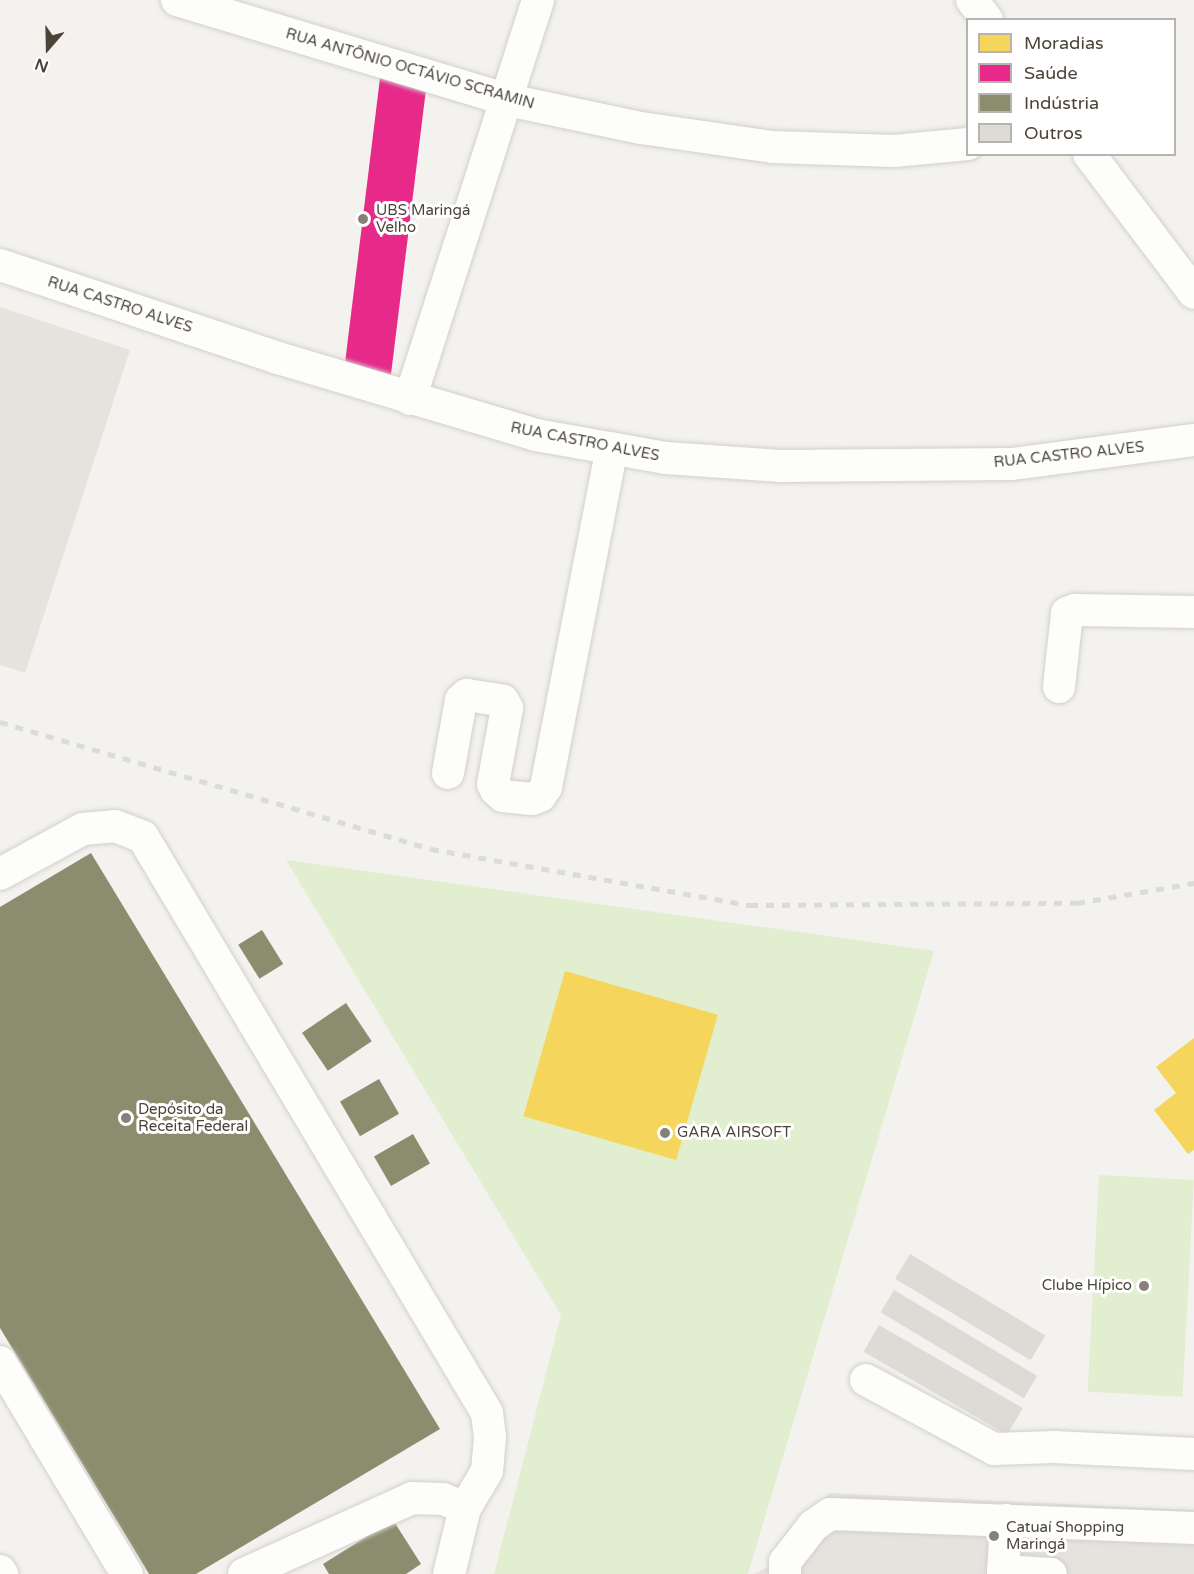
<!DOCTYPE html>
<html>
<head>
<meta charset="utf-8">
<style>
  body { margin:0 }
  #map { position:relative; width:1194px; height:1574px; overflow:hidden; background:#f4f2ee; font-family:"Varela Round",sans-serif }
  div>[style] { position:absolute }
  .industrial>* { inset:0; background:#e6e2de }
  .green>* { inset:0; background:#e1eecf; transform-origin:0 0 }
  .parking>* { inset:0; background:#e6e3df }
  .homes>* { inset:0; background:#f6d55c; transform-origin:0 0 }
  .health>* { inset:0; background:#e7298a; transform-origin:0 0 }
  .industry>* { inset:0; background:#8c8c6e; transform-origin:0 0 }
  .building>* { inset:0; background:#dedbd6; transform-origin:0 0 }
  .roads { filter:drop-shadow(0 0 2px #d2d0cb) drop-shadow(0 0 2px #d2d0cb) }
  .minor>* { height:32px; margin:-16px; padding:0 16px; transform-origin:16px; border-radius:16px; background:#fdfdfc }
  .rail>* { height:4.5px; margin-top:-2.25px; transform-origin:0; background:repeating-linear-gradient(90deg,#dbdbda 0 8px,transparent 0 16px) }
  .dots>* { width:16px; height:16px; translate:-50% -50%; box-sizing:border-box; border:3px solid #fff; border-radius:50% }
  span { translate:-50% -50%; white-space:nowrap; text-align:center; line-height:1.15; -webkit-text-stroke:6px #fff; paint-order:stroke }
  .street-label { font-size:15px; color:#4b4439 }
  .poi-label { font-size:15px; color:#4b4439 }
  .left { translate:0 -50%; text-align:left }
  .right { translate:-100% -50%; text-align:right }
  .legend { position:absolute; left:966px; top:18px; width:210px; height:138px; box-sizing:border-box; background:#fff; border:2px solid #b7b4b0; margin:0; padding:8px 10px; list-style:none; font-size:18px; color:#4b4439 }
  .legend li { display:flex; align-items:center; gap:12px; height:30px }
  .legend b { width:30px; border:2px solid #b7b4b0 }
  .north { position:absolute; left:18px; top:18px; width:60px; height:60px; -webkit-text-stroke:4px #fff; paint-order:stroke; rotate:200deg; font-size:16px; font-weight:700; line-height:24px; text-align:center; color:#4b4439 }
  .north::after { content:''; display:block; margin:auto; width:21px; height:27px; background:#4b4439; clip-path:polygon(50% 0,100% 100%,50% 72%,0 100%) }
</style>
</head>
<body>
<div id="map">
  <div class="industrial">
    <i style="clip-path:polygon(0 307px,130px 350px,25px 673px,0 665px)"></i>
  </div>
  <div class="green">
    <i style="clip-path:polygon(286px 860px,934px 951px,748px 1574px,494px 1574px,561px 1315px)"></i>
    <i style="left:1099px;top:1175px;width:95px;height:217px;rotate:3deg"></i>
  </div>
  <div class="parking">
    <i style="clip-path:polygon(829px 1493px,1194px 1510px,1194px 1574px,755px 1574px,774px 1563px)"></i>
  </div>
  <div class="homes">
    <i style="left:565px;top:971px;width:159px;height:151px;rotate:16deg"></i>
    <i style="clip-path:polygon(1194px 1038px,1194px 1150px,1188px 1154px,1154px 1110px,1176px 1093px,1156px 1067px)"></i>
  </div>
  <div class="health">
    <i style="left:381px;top:70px;width:47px;height:303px;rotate:7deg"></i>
  </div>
  <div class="industry">
    <i style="clip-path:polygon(91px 853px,440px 1429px,196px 1574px,149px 1574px,0 1328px,0 907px)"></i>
    <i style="left:262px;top:930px;width:40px;height:28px;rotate:58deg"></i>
    <i style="left:346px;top:1003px;width:46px;height:53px;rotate:56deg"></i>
    <i style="left:379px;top:1079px;width:40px;height:45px;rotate:60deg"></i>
    <i style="left:413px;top:1134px;width:34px;height:45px;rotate:60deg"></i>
    <i style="clip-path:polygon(393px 1520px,421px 1564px,406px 1574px,329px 1574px,323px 1564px)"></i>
  </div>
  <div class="building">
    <i style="left:910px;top:1254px;width:158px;height:29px;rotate:31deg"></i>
    <i style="left:894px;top:1290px;width:167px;height:26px;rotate:31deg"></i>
    <i style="left:879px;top:1325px;width:166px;height:31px;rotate:30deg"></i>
  </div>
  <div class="roads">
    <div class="minor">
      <i style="left:177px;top:0;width:346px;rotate:16.8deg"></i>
      <i style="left:508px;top:100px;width:136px;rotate:11.9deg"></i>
      <i style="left:641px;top:128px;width:133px;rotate:8.2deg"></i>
      <i style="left:773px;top:147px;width:121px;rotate:1.9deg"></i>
      <i style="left:894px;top:151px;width:74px;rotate:-5.4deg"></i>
      <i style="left:972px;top:0;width:25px;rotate:53deg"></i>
      <i style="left:1089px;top:154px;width:174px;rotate:52.9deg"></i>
      <i style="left:0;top:265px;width:293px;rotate:18.5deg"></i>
      <i style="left:278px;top:358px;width:269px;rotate:16.6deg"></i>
      <i style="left:536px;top:435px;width:132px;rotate:10deg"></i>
      <i style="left:666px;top:458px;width:115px;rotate:4deg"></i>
      <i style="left:781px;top:466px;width:231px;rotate:-0.5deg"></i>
      <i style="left:1012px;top:464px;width:184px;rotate:-7.5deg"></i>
      <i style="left:410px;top:399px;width:419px;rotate:-72.2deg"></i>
      <i style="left:1059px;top:687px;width:74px;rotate:-83.8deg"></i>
      <i style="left:1067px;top:613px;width:9px;rotate:-21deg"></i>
      <i style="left:1075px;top:610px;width:119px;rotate:1deg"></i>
      <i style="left:448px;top:773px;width:74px;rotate:-79.9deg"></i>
      <i style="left:461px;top:700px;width:8px;rotate:-40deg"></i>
      <i style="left:467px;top:695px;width:36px;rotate:9deg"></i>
      <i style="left:503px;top:701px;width:8px;rotate:60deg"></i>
      <i style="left:507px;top:708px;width:77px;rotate:100.4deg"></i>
      <i style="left:493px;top:784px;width:7px;rotate:63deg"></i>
      <i style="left:496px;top:790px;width:9px;rotate:41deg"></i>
      <i style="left:503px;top:796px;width:29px;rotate:6deg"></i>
      <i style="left:532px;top:799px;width:9px;rotate:-21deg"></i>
      <i style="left:540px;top:796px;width:11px;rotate:-56deg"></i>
      <i style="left:546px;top:787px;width:345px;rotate:-79deg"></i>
      <i style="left:0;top:874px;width:94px;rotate:-28.5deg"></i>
      <i style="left:83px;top:829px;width:32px;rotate:-5deg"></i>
      <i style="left:115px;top:826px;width:30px;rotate:21deg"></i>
      <i style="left:143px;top:837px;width:671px;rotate:59.15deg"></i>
      <i style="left:487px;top:1413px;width:24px;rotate:83deg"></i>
      <i style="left:490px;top:1437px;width:34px;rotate:95deg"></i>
      <i style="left:487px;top:1471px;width:43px;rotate:120.7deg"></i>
      <i style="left:0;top:1362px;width:247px;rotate:59.1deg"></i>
      <i style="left:866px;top:1380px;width:145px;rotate:28.3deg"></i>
      <i style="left:994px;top:1449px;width:60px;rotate:-1.9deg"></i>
      <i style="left:1054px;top:1447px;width:140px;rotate:2.9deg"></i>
      <i style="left:0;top:1571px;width:4px;rotate:56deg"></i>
      <i style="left:1003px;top:1571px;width:48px;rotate:3.6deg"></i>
      <i style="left:244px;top:1574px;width:184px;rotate:-24.3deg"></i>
      <i style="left:412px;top:1498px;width:31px;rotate:2deg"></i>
      <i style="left:443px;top:1499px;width:24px;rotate:22deg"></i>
      <i style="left:465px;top:1508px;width:68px;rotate:103.6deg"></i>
      <i style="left:785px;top:1574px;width:12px;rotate:-90deg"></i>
      <i style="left:785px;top:1562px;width:46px;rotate:-52.1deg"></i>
      <i style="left:813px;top:1526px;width:21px;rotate:-35deg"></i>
      <i style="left:830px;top:1514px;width:364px;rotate:2.2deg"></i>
      <i style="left:1003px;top:1574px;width:54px;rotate:-86.8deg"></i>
    </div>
  </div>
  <div class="rail">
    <i style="left:0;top:722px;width:449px;rotate:16.4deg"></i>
    <i style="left:431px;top:849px;width:324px;rotate:10deg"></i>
    <i style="left:750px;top:905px;width:327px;rotate:-0.4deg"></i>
    <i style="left:1077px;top:903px;width:119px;rotate:-9.7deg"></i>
  </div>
  <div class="dots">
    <i style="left:363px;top:219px;background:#868178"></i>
    <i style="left:126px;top:1118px;background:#868178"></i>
    <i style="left:665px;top:1133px;background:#868178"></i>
    <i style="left:1144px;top:1286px;background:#868178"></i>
    <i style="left:994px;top:1536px;background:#868178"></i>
  </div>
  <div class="street-label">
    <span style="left:410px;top:69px;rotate:16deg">RUA ANTÔNIO OCTÁVIO SCRAMIN</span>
    <span style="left:120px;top:305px;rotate:18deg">RUA CASTRO ALVES</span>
    <span style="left:585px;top:442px;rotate:11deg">RUA CASTRO ALVES</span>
    <span style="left:1069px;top:455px;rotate:-6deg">RUA CASTRO ALVES</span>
  </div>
  <div class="poi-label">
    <span class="left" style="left:376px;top:219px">UBS Maringá<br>Velho</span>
    <span class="left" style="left:138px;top:1118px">Depósito da<br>Receita Federal</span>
    <span class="left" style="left:677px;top:1133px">GARA AIRSOFT</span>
    <span class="right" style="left:1132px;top:1286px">Clube Hípico</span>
    <span class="left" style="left:1006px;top:1536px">Catuaí Shopping<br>Maringá</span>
  </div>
  <ul class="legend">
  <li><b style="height:16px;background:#f6d55c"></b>Moradias</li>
  <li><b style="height:16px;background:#e7298a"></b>Saúde</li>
  <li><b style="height:16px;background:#8c8c6e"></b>Indústria</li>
  <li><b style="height:16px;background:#dedbd6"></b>Outros</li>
  </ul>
  <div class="north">N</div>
</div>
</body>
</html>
